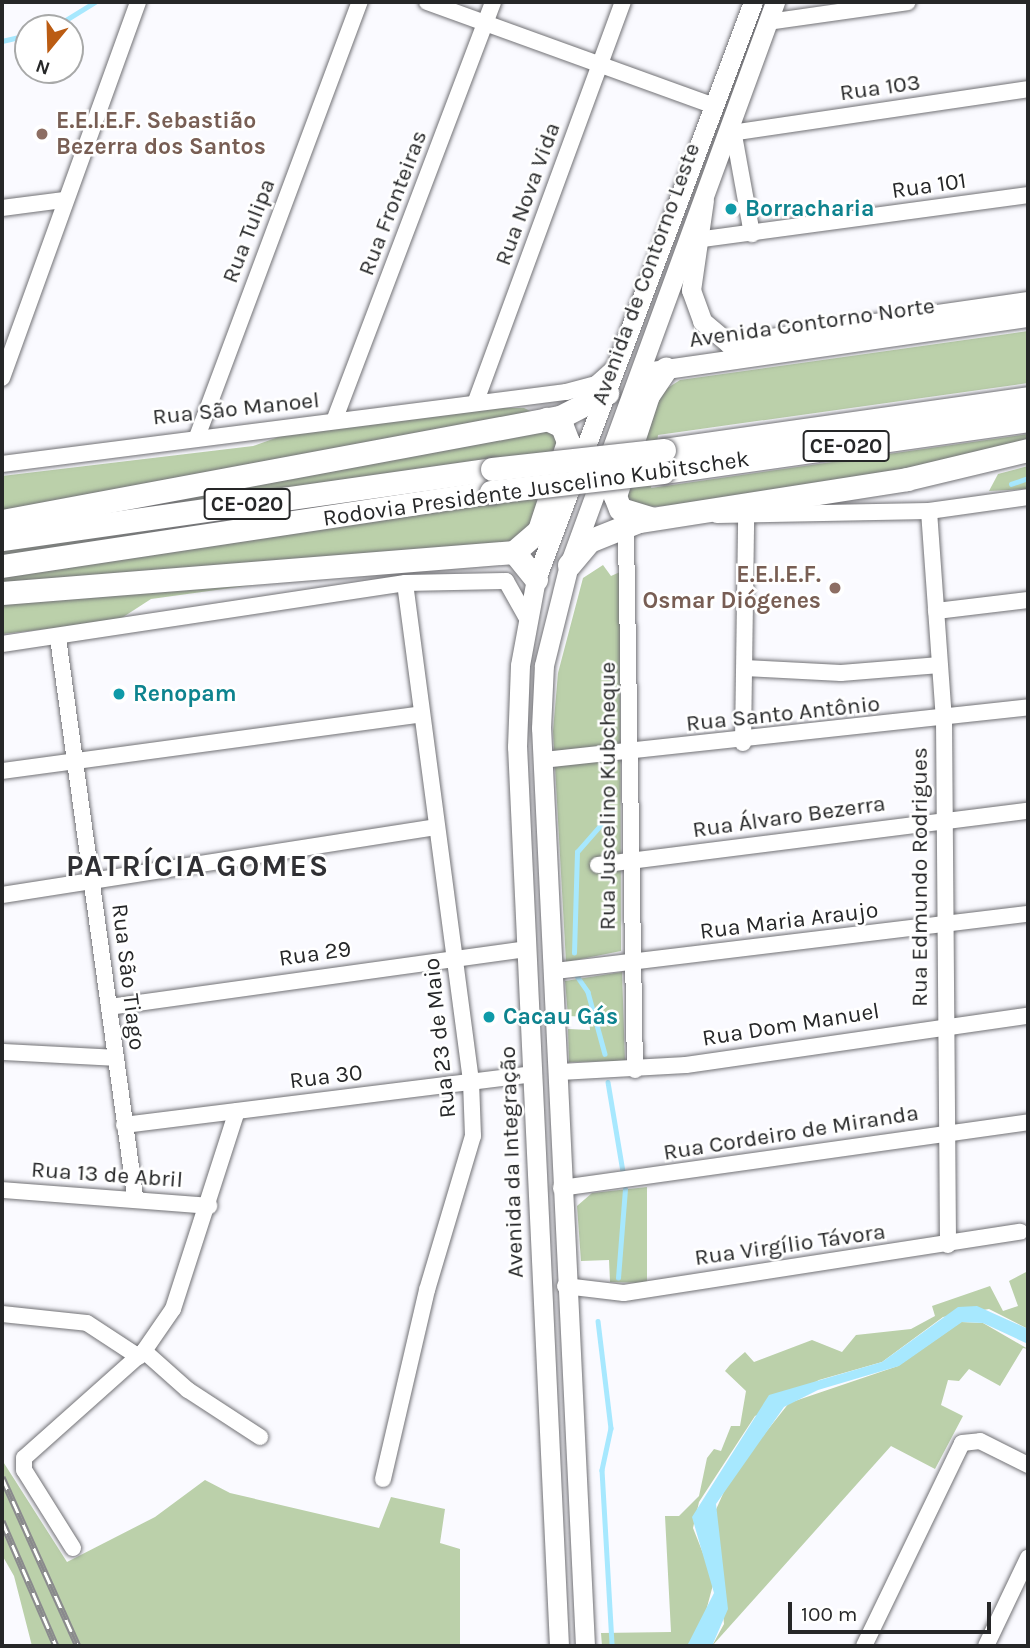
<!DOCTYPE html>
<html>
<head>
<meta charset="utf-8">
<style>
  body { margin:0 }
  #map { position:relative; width:1030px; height:1648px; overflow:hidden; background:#fafaff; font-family:Karla,sans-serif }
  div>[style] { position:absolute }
  .green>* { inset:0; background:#bbd0aa }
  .water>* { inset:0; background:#a7e8fe }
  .stream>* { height:4.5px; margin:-2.25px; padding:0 2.25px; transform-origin:2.25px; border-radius:2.25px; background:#a7e8fe }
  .roads { filter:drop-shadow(0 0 2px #727276) drop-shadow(0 0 2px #727276) }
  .minor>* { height:16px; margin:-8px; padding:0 8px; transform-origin:8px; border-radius:8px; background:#fff }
  .major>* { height:19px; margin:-9.5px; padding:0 9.5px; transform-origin:9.5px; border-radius:9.5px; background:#fff }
  .highway>* { height:23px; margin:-11.5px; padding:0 11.5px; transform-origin:11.5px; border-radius:11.5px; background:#fff }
  .rail>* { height:7px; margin-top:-3.5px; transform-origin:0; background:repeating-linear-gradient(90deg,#fff 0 13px,#8a8a8d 0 26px); box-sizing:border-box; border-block:2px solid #8a8a8d }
  .bridges { filter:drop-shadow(0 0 2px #727276) drop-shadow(0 0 2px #727276) }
  .highway-bridge>* { height:23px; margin:-11.5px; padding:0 11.5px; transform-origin:11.5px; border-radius:11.5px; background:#fff }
  .dots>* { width:19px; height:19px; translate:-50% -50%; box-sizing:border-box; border:4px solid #fff; border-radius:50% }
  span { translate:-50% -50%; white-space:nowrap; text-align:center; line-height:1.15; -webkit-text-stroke:5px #fff; paint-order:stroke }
  .shield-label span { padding:2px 5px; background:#fff; border:2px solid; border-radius:5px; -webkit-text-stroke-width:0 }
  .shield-label { font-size:21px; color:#262728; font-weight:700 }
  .street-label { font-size:23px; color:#262728 }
  .education-label { font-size:23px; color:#785e54; font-weight:700 }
  .left { translate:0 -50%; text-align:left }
  .right { translate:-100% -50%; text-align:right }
  .culture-label { font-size:23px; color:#0d838f; font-weight:700 }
  .district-label { font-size:30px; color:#303034; font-weight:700; letter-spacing:2px }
  .frame { position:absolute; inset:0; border:4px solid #262728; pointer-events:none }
  .north { position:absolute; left:14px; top:14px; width:70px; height:70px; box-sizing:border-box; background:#fff; border:2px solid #a8a9a9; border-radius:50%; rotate:199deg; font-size:19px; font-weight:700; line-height:28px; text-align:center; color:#262728 }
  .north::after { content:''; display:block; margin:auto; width:24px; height:32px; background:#bb5c13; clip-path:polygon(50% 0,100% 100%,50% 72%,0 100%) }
  .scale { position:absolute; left:788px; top:1602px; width:203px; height:32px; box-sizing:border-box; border:4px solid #262728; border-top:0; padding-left:9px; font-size:21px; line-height:24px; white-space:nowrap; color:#262728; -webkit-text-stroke:5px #fff; paint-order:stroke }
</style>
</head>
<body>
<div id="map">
  <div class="green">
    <i style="clip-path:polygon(1028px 331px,1028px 383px,658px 435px,651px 488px,1028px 434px,1028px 444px,903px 472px,677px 505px,633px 508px,623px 495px,646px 425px,663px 391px,680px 380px)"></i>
    <i style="clip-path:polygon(490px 408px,524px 408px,562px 426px,526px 536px,471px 555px,151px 599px,117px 621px,2px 634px,2px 476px,253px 446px,284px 435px)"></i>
    <i style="clip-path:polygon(1028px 466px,1028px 489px,989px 491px,998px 474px)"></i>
    <i style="clip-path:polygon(603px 565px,611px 576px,620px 572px,621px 951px,566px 962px,553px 731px,558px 673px,583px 578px)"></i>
    <i style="clip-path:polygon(622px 972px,625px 1061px,569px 1062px,568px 1029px,590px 1030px,589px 1017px,568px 1016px,565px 981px)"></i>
    <i style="clip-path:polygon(647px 1187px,647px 1283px,610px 1282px,609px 1260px,581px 1261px,577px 1206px,592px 1193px)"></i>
    <i style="clip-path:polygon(1028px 1271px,1028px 1329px,989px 1309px,943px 1317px,882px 1362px,819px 1380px,755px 1416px,699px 1502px,693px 1528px,714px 1581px,702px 1626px,687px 1646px,602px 1646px,601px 1633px,671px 1632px,665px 1516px,679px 1516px,699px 1496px,707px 1458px,714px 1449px,721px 1451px,731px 1426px,740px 1426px,746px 1391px,725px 1371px,730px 1365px,745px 1352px,754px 1362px,812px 1340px,842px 1352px,856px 1335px,911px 1329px,935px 1316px,932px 1306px,990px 1286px,1003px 1311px,1018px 1306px,1009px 1281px)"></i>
    <i style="clip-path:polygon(961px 1322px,983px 1323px,1028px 1349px,1023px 1348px,1000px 1386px,969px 1369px,959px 1381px,948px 1380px,941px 1405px,963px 1416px,935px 1469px,891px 1446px,712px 1646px,724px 1624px,714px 1514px,731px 1476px,789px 1403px,898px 1366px)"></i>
    <i style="clip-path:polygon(2px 1460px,67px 1562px,155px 1517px,205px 1480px,230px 1493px,379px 1528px,391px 1497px,445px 1509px,440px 1543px,460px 1549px,460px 1646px,32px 1646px,14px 1576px,2px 1555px)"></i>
  </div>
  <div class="water">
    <i style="clip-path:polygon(977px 1306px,1028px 1329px,1028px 1344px,983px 1323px,962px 1322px,899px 1366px,818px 1390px,784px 1407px,716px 1504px,728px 1609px,712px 1646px,687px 1646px,714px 1593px,692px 1517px,769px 1395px,882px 1362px,958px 1307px)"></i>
  </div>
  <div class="stream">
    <i style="left:53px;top:28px;width:49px;rotate:-31.8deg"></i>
    <i style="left:2px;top:41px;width:27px;rotate:-13deg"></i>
    <i style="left:1011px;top:484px;width:18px;rotate:-19deg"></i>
    <i style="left:574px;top:953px;width:101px;rotate:-88.3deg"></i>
    <i style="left:577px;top:852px;width:55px;rotate:-48.7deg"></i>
    <i style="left:577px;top:976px;width:19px;rotate:55deg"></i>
    <i style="left:588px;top:992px;width:64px;rotate:74.7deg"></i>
    <i style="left:608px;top:1082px;width:91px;rotate:80.5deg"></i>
    <i style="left:618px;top:1278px;width:89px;rotate:-85.5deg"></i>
    <i style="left:598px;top:1321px;width:108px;rotate:83.1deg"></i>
    <i style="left:611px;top:1428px;width:43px;rotate:102.1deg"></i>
    <i style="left:602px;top:1470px;width:176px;rotate:86.7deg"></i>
  </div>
  <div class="roads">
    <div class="minor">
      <i style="left:427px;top:2px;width:302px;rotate:19.9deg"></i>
      <i style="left:768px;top:22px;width:141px;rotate:-8.1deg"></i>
      <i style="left:732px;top:124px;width:112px;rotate:79.7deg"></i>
      <i style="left:738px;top:132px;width:293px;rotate:-8.4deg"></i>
      <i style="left:2px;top:208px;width:63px;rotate:-7.4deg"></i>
      <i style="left:703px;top:239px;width:328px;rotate:-7.7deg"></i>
      <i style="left:2px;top:378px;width:400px;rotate:-70.1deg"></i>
      <i style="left:476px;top:401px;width:425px;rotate:-69.8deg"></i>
      <i style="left:334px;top:421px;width:448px;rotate:-69.2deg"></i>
      <i style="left:197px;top:437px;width:465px;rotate:-69.5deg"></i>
      <i style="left:2px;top:464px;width:569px;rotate:-7.28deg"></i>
      <i style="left:566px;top:392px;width:31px;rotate:-15deg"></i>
      <i style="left:596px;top:384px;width:24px;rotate:-42deg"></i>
      <i style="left:929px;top:511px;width:210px;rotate:85.9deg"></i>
      <i style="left:944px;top:720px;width:525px;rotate:89.56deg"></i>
      <i style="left:717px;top:515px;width:212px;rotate:-1.1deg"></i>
      <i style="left:929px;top:511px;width:100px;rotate:-8deg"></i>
      <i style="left:631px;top:523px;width:12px;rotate:114deg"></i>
      <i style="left:626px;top:534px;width:536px;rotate:89.04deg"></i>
      <i style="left:936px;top:611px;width:93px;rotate:-6.8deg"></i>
      <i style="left:58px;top:638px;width:563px;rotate:82.14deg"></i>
      <i style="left:2px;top:644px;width:408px;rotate:-8.6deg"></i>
      <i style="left:405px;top:583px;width:101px;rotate:-1.1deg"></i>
      <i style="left:506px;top:581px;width:45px;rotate:60.6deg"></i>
      <i style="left:745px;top:668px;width:96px;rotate:3deg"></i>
      <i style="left:841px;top:673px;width:99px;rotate:-4.6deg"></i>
      <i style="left:743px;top:743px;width:225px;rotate:-89.2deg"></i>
      <i style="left:543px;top:760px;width:488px;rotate:-6.2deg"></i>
      <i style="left:2px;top:771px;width:423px;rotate:-7.7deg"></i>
      <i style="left:598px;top:865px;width:433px;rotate:-7.2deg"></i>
      <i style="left:2px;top:895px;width:439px;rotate:-8.9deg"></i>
      <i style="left:555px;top:971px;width:476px;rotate:-6.9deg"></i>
      <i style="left:109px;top:1007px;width:422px;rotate:-7.9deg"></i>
      <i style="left:2px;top:1052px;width:113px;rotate:3deg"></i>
      <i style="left:560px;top:1072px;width:126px;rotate:-3.2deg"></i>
      <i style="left:686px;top:1065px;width:345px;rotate:-8.2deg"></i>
      <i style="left:124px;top:1125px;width:413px;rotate:-7.1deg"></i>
      <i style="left:561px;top:1188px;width:472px;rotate:-8deg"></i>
      <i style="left:2px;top:1190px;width:208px;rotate:4.4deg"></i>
      <i style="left:565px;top:1286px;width:59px;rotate:6.8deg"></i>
      <i style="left:624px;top:1293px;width:401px;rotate:-8.8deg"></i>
      <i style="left:2px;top:1314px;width:85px;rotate:6deg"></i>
      <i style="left:87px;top:1323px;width:62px;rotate:33.2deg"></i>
      <i style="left:144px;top:1351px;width:59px;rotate:41.6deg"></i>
      <i style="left:188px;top:1390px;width:86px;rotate:33.1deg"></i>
      <i style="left:383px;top:1479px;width:194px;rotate:-76.9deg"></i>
      <i style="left:427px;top:1290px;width:161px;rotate:-73.4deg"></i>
      <i style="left:473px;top:1136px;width:55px;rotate:-92.1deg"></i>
      <i style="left:471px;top:1081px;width:502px;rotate:-97.55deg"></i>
      <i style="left:73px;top:1548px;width:92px;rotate:-122.1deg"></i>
      <i style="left:24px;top:1470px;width:12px;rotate:-90deg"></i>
      <i style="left:24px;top:1458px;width:161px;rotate:-41.7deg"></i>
      <i style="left:144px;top:1351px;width:51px;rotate:-55.4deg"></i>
      <i style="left:173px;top:1309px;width:208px;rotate:-72.1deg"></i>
      <i style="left:864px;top:1646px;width:225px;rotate:-64.2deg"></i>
      <i style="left:962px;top:1443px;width:18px;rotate:-6deg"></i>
      <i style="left:980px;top:1441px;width:54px;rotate:26.6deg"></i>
      <i style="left:986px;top:1646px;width:98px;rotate:-64.5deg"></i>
    </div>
    <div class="major">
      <i style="left:704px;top:200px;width:91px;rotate:98.2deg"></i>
      <i style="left:691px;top:290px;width:33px;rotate:70deg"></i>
      <i style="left:702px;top:321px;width:35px;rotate:40deg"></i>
      <i style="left:729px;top:344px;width:302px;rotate:-8.2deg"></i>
      <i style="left:652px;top:371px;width:380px;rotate:-8.2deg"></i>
      <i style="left:559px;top:1646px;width:900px;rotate:-92.67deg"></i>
      <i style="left:517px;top:747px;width:82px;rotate:-87.9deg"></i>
      <i style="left:520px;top:665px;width:87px;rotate:-79.5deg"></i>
      <i style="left:536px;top:579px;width:616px;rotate:-69.39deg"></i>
      <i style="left:585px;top:1646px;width:919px;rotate:-92.74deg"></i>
      <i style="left:541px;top:728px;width:63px;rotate:-87.3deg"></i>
      <i style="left:544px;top:665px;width:103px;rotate:-76deg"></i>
      <i style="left:569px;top:565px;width:600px;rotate:-69.9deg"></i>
    </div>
    <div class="highway">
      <i style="left:664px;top:450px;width:368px;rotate:-8.1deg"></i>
      <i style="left:663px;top:472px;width:369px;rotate:-8.1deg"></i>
      <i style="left:650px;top:518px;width:31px;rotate:-163deg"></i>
      <i style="left:620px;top:509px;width:14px;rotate:-111deg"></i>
      <i style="left:615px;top:496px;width:106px;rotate:-71.9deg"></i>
      <i style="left:648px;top:395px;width:32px;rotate:-56deg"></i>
      <i style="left:2px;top:521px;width:568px;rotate:-10.56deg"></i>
      <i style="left:560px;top:417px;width:53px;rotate:-27.1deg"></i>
      <i style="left:2px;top:539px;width:495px;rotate:-8.1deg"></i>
      <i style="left:514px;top:552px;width:35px;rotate:51deg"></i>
      <i style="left:569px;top:565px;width:31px;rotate:-50deg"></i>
      <i style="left:589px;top:541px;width:54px;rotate:-21.8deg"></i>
      <i style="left:639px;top:521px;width:271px;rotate:-8.9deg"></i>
      <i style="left:907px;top:479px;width:124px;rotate:-13.5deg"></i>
      <i style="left:2px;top:566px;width:495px;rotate:-8.6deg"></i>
      <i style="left:2px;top:593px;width:514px;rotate:-4.58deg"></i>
      <i style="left:514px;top:552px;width:33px;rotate:-41deg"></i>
      <i style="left:539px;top:530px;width:93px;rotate:-71.8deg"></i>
      <i style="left:568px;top:442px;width:17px;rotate:-111deg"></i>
      <i style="left:562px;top:426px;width:17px;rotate:-155deg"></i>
    </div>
  </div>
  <div class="rail">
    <i style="left:2px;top:1477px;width:185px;rotate:65.8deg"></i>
    <i style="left:2px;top:1521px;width:136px;rotate:66.6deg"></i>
  </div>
  <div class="bridges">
    <div class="highway-bridge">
      <i style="left:492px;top:469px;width:173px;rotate:-6.3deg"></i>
      <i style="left:491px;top:492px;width:173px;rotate:-6.6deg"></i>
    </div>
  </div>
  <div class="dots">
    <i style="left:42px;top:134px;background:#8d6e63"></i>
    <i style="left:731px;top:209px;background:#0f9aa8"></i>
    <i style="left:835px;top:588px;background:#8d6e63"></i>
    <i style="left:119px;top:694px;background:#0f9aa8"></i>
    <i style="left:489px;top:1017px;background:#0f9aa8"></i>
  </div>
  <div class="shield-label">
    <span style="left:846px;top:446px">CE-020</span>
    <span style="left:247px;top:504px">CE-020</span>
  </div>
  <div class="street-label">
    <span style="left:880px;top:88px;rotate:-8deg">Rua 103</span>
    <span style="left:929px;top:186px;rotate:-8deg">Rua 101</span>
    <span style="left:528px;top:194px;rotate:-70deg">Rua Nova Vida</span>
    <span style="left:393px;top:203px;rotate:-69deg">Rua Fronteiras</span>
    <span style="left:249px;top:231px;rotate:-69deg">Rua Tulipa</span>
    <span style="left:646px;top:274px;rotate:-70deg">Avenida de Contorno Leste</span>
    <span style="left:812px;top:323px;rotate:-8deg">Avenida Contorno Norte</span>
    <span style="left:236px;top:409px;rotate:-6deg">Rua São Manoel</span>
    <span style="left:536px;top:489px;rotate:-8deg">Rodovia Presidente Juscelino Kubitschek</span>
    <span style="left:783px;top:714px;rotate:-6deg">Rua Santo Antônio</span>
    <span style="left:608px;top:796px;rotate:-90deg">Rua Juscelino Kubcheque</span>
    <span style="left:789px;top:817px;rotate:-8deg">Rua Álvaro Bezerra</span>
    <span style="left:920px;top:877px;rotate:-90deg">Rua Edmundo Rodrigues</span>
    <span style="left:789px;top:921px;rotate:-7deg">Rua Maria Araujo</span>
    <span style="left:315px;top:954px;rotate:-8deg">Rua 29</span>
    <span style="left:128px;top:977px;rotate:83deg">Rua São Tiago</span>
    <span style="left:791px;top:1025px;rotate:-9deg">Rua Dom Manuel</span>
    <span style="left:440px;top:1038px;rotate:-96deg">Rua 23 de Maio</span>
    <span style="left:326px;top:1077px;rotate:-7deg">Rua 30</span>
    <span style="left:791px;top:1133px;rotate:-9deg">Rua Cordeiro de Miranda</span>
    <span style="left:512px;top:1162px;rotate:-92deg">Avenida da Integração</span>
    <span style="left:107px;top:1175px;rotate:4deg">Rua 13 de Abril</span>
    <span style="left:790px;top:1245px;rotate:-8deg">Rua Virgílio Távora</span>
  </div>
  <div class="education-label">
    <span class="left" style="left:56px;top:134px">E.E.I.E.F. Sebastião<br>Bezerra dos Santos</span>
    <span class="right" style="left:821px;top:588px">E.E.I.E.F.<br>Osmar Diógenes</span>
  </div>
  <div class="culture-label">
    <span class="left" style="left:745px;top:209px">Borracharia</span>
    <span class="left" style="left:133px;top:694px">Renopam</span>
    <span class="left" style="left:503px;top:1017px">Cacau Gás</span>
  </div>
  <div class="district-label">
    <span style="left:198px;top:866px">PATRÍCIA GOMES</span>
  </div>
  <div class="frame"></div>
  <div class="north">N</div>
  <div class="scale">100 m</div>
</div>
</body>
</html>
